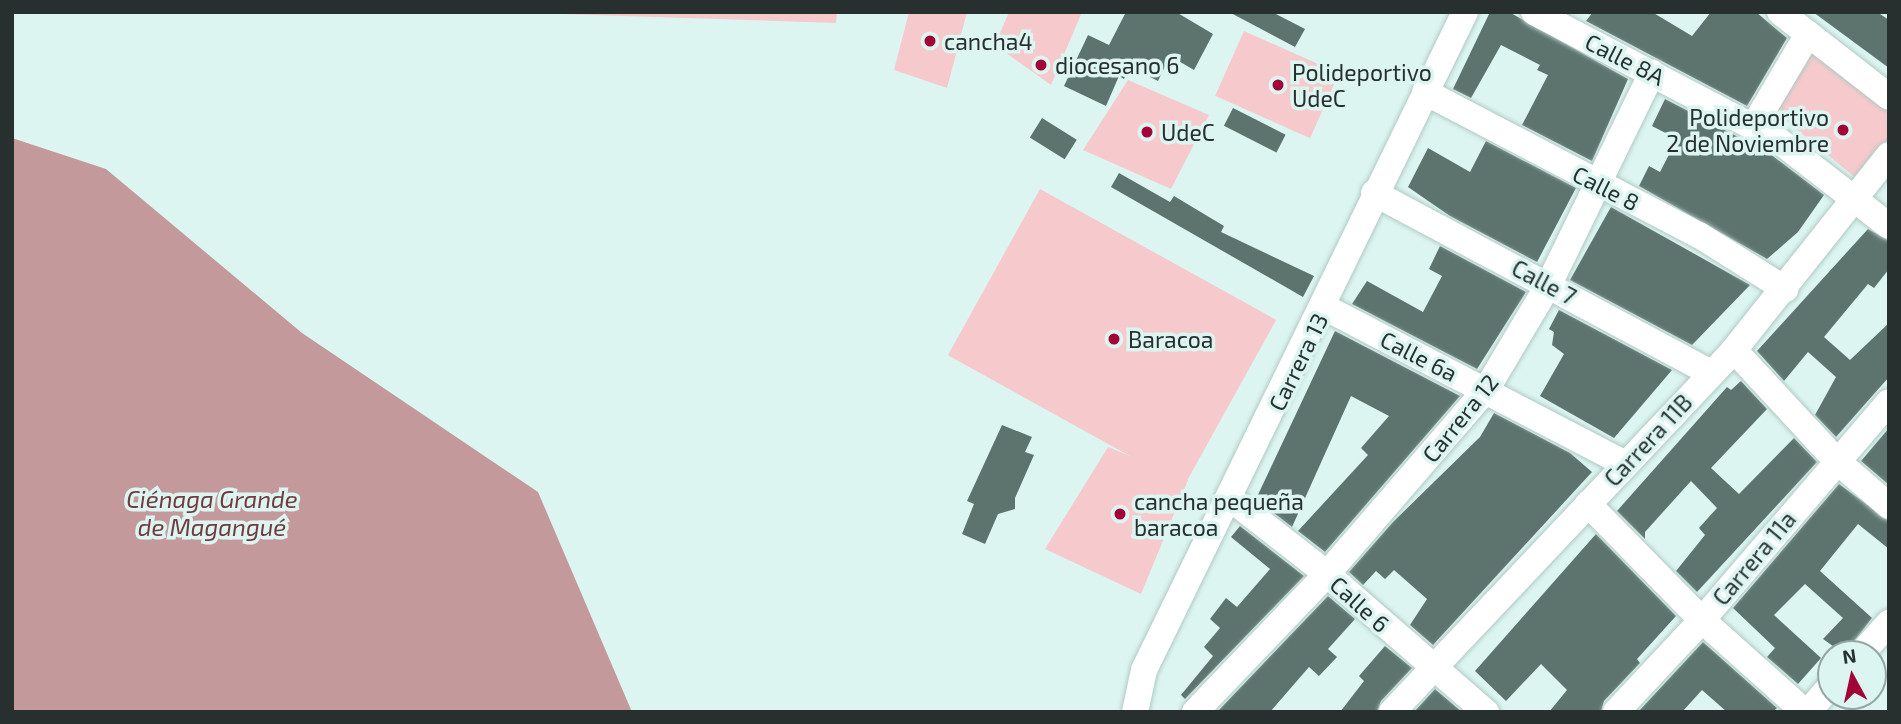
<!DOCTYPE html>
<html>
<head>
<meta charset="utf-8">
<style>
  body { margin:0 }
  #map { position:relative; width:1901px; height:724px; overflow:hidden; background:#dcf5f0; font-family:"Exo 2",sans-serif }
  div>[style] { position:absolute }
  .green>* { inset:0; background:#f6cacd; transform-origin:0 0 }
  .water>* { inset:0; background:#c3999c }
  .building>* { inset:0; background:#5d736e; transform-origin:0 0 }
  .roads { filter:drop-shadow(0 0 2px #b1c9c4) drop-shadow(0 0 2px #b1c9c4) }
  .minor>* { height:26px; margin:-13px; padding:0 13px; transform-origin:13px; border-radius:13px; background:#fff }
  .dots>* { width:19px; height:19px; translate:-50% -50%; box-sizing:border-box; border:4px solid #dcf5f0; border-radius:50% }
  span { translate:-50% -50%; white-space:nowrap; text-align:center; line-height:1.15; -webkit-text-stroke:7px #dcf5f0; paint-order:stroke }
  .poi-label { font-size:23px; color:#27302f }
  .left { translate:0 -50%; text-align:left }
  .right { translate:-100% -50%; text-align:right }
  .street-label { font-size:23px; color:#27302f }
  .water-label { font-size:24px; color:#733a41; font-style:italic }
  .frame { position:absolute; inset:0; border:14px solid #27302f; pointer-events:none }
  .north { position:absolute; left:1817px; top:640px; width:70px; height:70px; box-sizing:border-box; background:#dcf5f0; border:2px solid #94a6a3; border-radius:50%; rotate:352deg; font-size:19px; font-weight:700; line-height:28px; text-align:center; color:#27302f }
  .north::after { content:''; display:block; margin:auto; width:24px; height:32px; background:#a20438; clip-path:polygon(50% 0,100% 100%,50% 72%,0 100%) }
</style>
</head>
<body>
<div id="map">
  <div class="green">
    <i style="clip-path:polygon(503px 12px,837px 12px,836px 23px)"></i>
    <i style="clip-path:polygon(909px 12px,967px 12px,947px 88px,894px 70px)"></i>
    <i style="clip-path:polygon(1009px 12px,1082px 12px,1051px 85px,995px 45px)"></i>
    <i style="left:1244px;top:31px;width:104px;height:71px;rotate:24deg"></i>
    <i style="clip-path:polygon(1810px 51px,1889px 105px,1889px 150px,1862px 183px,1773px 110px)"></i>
    <i style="clip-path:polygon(1128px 80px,1209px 115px,1171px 189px,1083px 150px)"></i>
    <i style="left:1040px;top:189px;width:270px;height:190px;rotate:29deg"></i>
    <i style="clip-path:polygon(1108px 447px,1188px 480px,1141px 594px,1045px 549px)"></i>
  </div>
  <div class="water">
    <i style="clip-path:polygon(12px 138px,106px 169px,302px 333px,538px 492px,632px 712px,12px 712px)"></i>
  </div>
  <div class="building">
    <i style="clip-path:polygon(1126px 12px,1176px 12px,1213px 34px,1194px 70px,1170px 56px,1158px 81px,1130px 67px,1124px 79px,1119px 76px,1106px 106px,1064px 86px,1088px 35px,1109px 45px)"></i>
    <i style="clip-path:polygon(1229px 12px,1272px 12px,1305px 29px,1295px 47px)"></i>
    <i style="clip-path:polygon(1490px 12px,1509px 12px,1628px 79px,1592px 161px,1522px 125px,1548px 75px,1537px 70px,1540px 65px,1501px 45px,1471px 98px,1453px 89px)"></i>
    <i style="clip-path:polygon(1593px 12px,1652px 12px,1692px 36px,1711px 12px,1756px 12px,1787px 38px,1747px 106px,1586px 21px)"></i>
    <i style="clip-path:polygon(1813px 12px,1877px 12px,1889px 20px,1889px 68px)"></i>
    <i style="clip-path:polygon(1665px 99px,1769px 153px,1824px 195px,1798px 232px,1767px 259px,1639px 186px,1649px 166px,1660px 172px,1677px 139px,1652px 126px)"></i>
    <i style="left:1233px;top:108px;width:59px;height:20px;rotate:27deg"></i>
    <i style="left:1042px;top:118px;width:41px;height:23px;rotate:32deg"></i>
    <i style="clip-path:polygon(1486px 141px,1576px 188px,1537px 262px,1450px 216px,1408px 187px,1428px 148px,1470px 172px)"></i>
    <i style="clip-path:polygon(1119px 173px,1170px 202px,1174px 196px,1224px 226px,1221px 232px,1314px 276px,1303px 297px,1111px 187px)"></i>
    <i style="clip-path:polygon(1611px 207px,1750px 285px,1692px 345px,1570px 280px)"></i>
    <i style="clip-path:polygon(1868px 229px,1889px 241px,1889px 269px,1874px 288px,1868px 284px,1824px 337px,1850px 360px,1889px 323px,1889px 377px,1836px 437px,1815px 415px,1836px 377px,1808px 352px,1784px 381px,1757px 351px)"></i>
    <i style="clip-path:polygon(1440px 246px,1526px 292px,1477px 369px,1352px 304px,1367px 281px,1423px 312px,1442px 276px,1429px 269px)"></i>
    <i style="clip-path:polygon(1559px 310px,1672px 370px,1614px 438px,1540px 396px,1564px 354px,1552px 345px,1554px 332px,1549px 329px)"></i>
    <i style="clip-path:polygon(1335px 331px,1460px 396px,1325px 552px,1298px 531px,1368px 455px,1361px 448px,1389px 416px,1351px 396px,1292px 527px,1256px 499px)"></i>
    <i style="clip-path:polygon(1741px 381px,1767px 409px,1711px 468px,1739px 494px,1794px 438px,1817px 462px,1697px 592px,1676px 571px,1705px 535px,1699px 528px,1717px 508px,1691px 481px,1645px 532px,1645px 539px,1617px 511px,1727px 387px,1731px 390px)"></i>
    <i style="clip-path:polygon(1494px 413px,1570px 453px,1592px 472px,1433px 645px,1410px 625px,1427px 599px,1394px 570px,1385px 579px,1376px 571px,1363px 585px,1349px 572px,1393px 522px,1480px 437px)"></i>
    <i style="clip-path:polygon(1002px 425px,1032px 437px,1025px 452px,1034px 455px,1015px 498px,1015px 509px,998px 514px,985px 544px,962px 534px,974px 504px,967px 501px)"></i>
    <i style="clip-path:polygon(1889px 428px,1889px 485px,1861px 461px)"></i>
    <i style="clip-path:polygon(1839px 484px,1889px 521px,1889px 549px,1858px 524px,1820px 571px,1872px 618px,1844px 654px,1823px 639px,1843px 618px,1805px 584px,1774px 615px,1821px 658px,1798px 684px,1767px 657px,1775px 648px,1733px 608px)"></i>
    <i style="clip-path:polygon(1240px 526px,1304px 576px,1185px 699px,1181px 695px,1213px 656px,1204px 647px,1220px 628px,1210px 619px,1226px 598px,1237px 607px,1270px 569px,1231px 537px)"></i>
    <i style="clip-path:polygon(1596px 534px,1676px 616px,1637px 659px,1640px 663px,1604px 701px,1601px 712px,1549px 712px,1567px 690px,1541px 664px,1506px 701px,1475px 671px)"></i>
    <i style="clip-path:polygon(1328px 596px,1355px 619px,1328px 649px,1337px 657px,1319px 676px,1309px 667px,1270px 712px,1217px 712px)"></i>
    <i style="clip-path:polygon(1703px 642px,1777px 708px,1773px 712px,1727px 712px,1702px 690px,1682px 712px,1638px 712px)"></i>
    <i style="clip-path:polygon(1385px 646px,1412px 668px,1381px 701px,1377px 712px,1340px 712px,1364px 681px,1359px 676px)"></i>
    <i style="clip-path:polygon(1435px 689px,1462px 712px,1414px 712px)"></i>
  </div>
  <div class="roads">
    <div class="minor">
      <i style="left:1534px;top:12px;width:276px;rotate:27.7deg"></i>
      <i style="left:1778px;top:140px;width:140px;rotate:37.8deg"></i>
      <i style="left:1780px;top:12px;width:138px;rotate:37.9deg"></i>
      <i style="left:1425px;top:92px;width:309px;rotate:27.6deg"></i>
      <i style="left:1699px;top:235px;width:102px;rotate:32.1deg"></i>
      <i style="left:1753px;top:127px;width:108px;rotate:-59.4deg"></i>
      <i style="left:1374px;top:193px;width:382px;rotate:28.1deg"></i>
      <i style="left:1324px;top:307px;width:339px;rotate:27.5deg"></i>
      <i style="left:1734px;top:350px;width:150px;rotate:47.2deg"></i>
      <i style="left:1836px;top:460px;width:70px;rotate:41deg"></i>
      <i style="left:1231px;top:499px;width:122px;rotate:38deg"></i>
      <i style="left:1327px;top:574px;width:211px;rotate:41deg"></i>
      <i style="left:1588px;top:504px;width:163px;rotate:45.5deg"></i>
      <i style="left:1702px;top:620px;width:138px;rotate:41.8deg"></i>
      <i style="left:1861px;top:654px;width:42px;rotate:-47.9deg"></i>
      <i style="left:1135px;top:712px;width:43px;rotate:-77.9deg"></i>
      <i style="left:1144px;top:670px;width:732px;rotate:-63.99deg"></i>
      <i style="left:1195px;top:712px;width:191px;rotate:-46.3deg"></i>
      <i style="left:1327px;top:574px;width:243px;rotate:-49.2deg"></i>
      <i style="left:1486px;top:390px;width:123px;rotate:-59.3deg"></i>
      <i style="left:1549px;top:284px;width:235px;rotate:-64deg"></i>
      <i style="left:1392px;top:712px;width:498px;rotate:-46.6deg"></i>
      <i style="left:1734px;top:350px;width:249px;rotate:-51.5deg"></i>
      <i style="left:1616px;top:712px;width:126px;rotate:-46.9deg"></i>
      <i style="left:1702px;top:620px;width:287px;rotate:-49.4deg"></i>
      <i style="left:1808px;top:712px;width:35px;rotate:-49deg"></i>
    </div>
  </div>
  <div class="dots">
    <i style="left:930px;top:41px;background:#a20438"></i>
    <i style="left:1041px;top:65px;background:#a20438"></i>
    <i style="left:1278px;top:85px;background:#a20438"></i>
    <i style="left:1843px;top:130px;background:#a20438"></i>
    <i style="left:1147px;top:132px;background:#a20438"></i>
    <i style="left:1114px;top:339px;background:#a20438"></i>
    <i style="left:1120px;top:514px;background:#a20438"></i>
  </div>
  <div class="poi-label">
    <span class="left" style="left:944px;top:41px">cancha4</span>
    <span class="left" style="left:1055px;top:65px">diocesano 6</span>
    <span class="left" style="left:1292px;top:85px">Polideportivo<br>UdeC</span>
    <span class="right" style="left:1829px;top:130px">Polideportivo<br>2 de Noviembre</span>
    <span class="left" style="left:1161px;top:132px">UdeC</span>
    <span class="left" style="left:1128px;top:339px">Baracoa</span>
    <span class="left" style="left:1134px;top:514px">cancha pequeña<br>baracoa</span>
  </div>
  <div class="street-label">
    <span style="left:1625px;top:59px;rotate:27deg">Calle 8A</span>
    <span style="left:1606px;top:188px;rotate:27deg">Calle 8</span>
    <span style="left:1544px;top:282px;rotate:28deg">Calle 7</span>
    <span style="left:1419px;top:356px;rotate:27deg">Calle 6a</span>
    <span style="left:1298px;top:362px;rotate:-64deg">Carrera 13</span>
    <span style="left:1460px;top:418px;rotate:-51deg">Carrera 12</span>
    <span style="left:1648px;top:440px;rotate:-47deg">Carrera 11B</span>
    <span style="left:1754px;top:558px;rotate:-50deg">Carrera 11a</span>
    <span style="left:1360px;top:604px;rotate:42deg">Calle 6</span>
  </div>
  <div class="water-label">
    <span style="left:212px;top:513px">Ciénaga Grande<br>de Magangué</span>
  </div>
  <div class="frame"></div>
  <div class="north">N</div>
</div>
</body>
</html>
